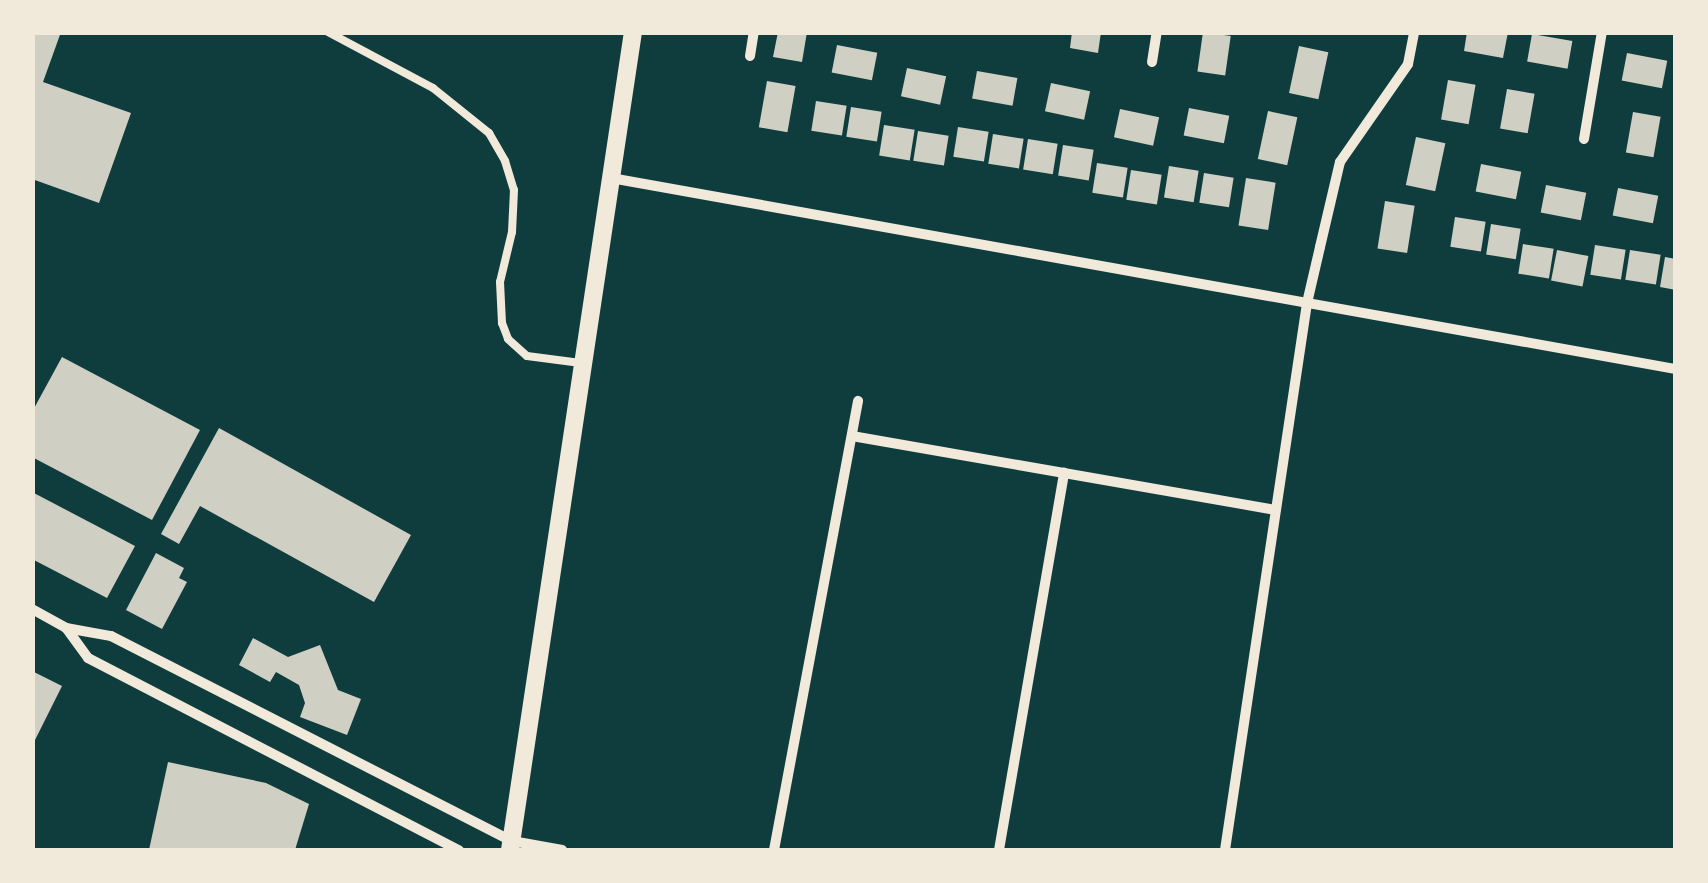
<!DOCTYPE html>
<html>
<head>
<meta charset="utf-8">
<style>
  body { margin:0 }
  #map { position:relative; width:1708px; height:883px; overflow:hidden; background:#0f3d3e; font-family:Lato,sans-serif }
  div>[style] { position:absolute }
  .building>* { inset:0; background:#cfcfc3; transform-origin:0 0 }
  .service>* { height:8px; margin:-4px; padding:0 4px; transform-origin:4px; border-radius:4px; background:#f1e9da }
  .minor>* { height:10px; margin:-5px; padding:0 5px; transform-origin:5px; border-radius:5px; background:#f1e9da }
  .tertiary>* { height:18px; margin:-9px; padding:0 9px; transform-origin:9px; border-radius:9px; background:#f1e9da }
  span { translate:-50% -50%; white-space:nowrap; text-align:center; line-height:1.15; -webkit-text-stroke:10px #f1e9da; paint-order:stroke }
  .frame { position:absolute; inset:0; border:35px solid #f1e9da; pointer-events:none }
</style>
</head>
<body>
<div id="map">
  <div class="building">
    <i style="clip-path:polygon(32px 32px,61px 32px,43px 82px,131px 113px,99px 203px,32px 179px)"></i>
    <i style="clip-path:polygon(778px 32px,807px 32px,802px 62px,773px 57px)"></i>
    <i style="clip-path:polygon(1072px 32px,1101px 32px,1098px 53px,1070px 48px)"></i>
    <i style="left:1203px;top:32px;width:28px;height:40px;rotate:8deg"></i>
    <i style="clip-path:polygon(1467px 32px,1508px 32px,1503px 58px,1464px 51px)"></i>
    <i style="left:1532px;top:34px;width:41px;height:28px;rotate:10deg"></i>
    <i style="left:837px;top:45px;width:41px;height:28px;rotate:11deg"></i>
    <i style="left:1299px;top:46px;width:30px;height:48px;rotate:12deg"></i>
    <i style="left:1627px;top:53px;width:41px;height:28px;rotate:11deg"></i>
    <i style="left:907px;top:68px;width:40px;height:29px;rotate:12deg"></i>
    <i style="left:977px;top:71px;width:41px;height:28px;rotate:10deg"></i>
    <i style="left:1448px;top:80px;width:28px;height:40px;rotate:10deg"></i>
    <i style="left:767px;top:81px;width:29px;height:47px;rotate:10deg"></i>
    <i style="left:1051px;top:83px;width:40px;height:29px;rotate:12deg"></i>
    <i style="left:1507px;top:89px;width:28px;height:40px;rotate:10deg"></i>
    <i style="left:816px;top:101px;width:31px;height:30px;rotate:9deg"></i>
    <i style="left:851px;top:107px;width:31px;height:30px;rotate:9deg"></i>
    <i style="left:1189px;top:108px;width:41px;height:28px;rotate:11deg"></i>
    <i style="left:1120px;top:109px;width:40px;height:29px;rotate:12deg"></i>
    <i style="left:1268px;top:111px;width:30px;height:49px;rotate:12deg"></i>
    <i style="left:1633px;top:112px;width:28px;height:41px;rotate:10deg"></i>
    <i style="left:884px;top:125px;width:31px;height:31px;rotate:9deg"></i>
    <i style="left:958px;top:127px;width:31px;height:30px;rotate:9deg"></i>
    <i style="left:918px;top:131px;width:31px;height:30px;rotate:9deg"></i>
    <i style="left:993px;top:134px;width:31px;height:30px;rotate:9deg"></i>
    <i style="left:1416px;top:137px;width:30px;height:49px;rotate:12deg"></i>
    <i style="left:1028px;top:139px;width:30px;height:31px;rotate:9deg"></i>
    <i style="left:1063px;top:145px;width:31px;height:31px;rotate:9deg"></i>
    <i style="left:1097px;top:163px;width:31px;height:30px;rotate:9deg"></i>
    <i style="left:1481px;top:164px;width:41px;height:28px;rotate:11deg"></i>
    <i style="left:1169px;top:166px;width:30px;height:32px;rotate:9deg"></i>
    <i style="left:1131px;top:170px;width:31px;height:30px;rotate:9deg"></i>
    <i style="left:1204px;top:173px;width:30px;height:30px;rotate:9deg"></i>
    <i style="left:1246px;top:178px;width:30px;height:48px;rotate:9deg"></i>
    <i style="left:1546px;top:185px;width:41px;height:28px;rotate:11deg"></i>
    <i style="left:1618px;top:188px;width:41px;height:28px;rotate:11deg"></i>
    <i style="left:1385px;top:201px;width:30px;height:48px;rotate:9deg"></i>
    <i style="left:1455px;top:217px;width:31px;height:30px;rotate:9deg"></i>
    <i style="left:1491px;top:224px;width:30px;height:31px;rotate:9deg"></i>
    <i style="left:1523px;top:244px;width:31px;height:30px;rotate:9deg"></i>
    <i style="left:1595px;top:245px;width:31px;height:30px;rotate:9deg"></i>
    <i style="left:1557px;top:250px;width:32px;height:31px;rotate:11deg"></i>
    <i style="left:1630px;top:250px;width:31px;height:30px;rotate:9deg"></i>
    <i style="clip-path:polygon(1665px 257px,1676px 259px,1676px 290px,1660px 287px)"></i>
    <i style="clip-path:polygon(62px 357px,200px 430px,152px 520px,32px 457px,32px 412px)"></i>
    <i style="clip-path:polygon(219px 428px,411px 535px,374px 602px,200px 506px,179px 544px,161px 534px)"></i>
    <i style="clip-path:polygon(32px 492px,135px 546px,107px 598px,32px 559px)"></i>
    <i style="clip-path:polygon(156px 553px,184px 568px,179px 578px,187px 582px,162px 629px,126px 610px)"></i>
    <i style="clip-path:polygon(253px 638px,288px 657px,320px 645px,338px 690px,361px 699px,347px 735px,300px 717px,305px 703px,299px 685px,276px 672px,270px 682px,239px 665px)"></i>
    <i style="clip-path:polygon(32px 671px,62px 686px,32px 746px)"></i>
    <i style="clip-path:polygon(168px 762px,266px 783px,309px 804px,295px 850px,149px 850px)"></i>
  </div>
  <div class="service">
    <i style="left:328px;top:32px;width:119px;rotate:28.1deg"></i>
    <i style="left:433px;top:88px;width:72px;rotate:38.8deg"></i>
    <i style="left:489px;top:133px;width:32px;rotate:60deg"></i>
    <i style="left:505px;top:161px;width:30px;rotate:73deg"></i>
    <i style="left:514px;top:190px;width:42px;rotate:92.7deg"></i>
    <i style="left:512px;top:232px;width:51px;rotate:103.5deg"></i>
    <i style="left:500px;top:282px;width:41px;rotate:87.2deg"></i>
    <i style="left:502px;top:323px;width:17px;rotate:69deg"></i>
    <i style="left:508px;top:339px;width:25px;rotate:42deg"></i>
    <i style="left:527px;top:356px;width:54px;rotate:7.4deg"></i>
  </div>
  <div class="minor">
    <i style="left:750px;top:56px;width:24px;rotate:-81deg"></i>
    <i style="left:1152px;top:62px;width:30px;rotate:-81deg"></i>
    <i style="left:1584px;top:139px;width:109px;rotate:-80.5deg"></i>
    <i style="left:611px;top:178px;width:1082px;rotate:10.17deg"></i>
    <i style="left:852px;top:436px;width:430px;rotate:9.9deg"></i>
    <i style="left:32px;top:609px;width:39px;rotate:29deg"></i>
    <i style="left:66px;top:628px;width:46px;rotate:10.1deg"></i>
    <i style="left:111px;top:636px;width:450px;rotate:27.1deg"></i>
    <i style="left:512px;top:841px;width:51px;rotate:10.2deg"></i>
    <i style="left:67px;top:629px;width:36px;rotate:54deg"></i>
    <i style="left:88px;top:658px;width:418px;rotate:27.4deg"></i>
    <i style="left:774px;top:850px;width:457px;rotate:-79.4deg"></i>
    <i style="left:999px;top:850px;width:383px;rotate:-80.2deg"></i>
    <i style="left:1225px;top:850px;width:553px;rotate:-81.47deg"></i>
    <i style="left:1307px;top:303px;width:57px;rotate:-76.9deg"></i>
    <i style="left:1320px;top:247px;width:87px;rotate:-76.8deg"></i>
    <i style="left:1340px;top:162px;width:119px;rotate:-55.2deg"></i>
    <i style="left:1408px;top:64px;width:33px;rotate:-79deg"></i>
  </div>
  <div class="tertiary">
    <i style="left:510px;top:850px;width:827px;rotate:-81.45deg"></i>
  </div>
  <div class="frame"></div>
</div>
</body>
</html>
